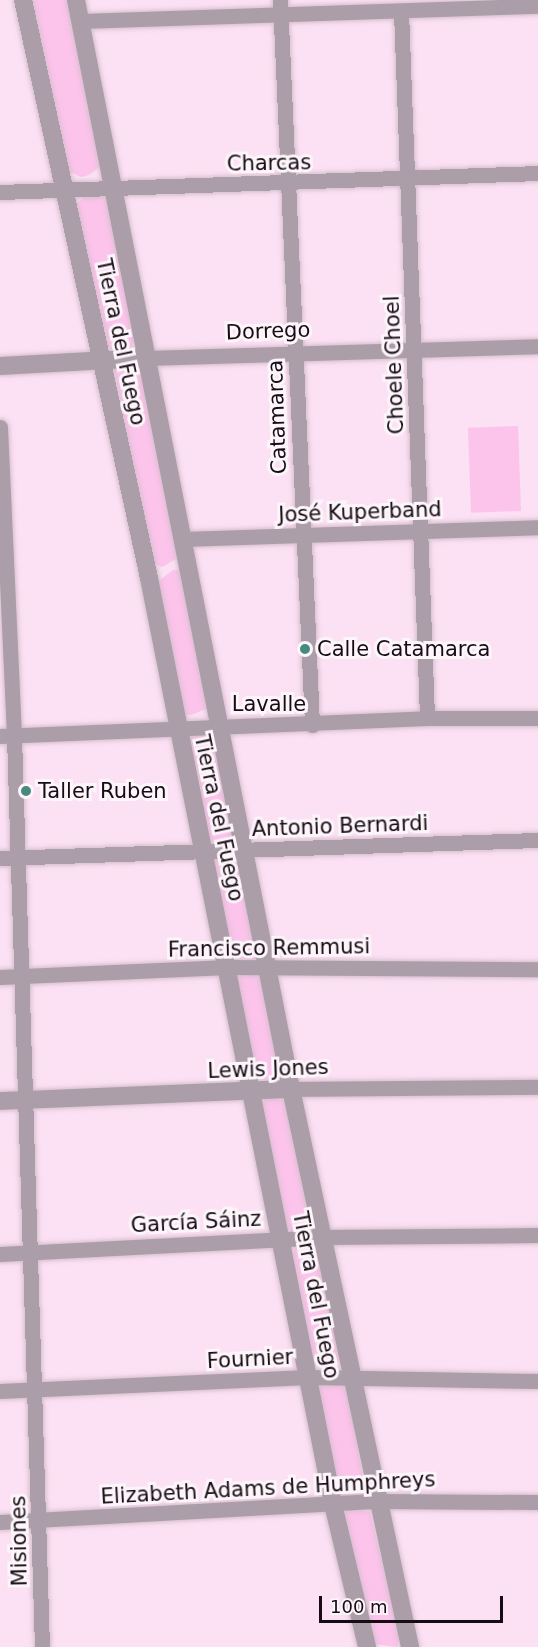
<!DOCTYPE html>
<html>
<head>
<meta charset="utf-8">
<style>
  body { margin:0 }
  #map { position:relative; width:538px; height:1647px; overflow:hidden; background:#fbe1f3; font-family:"DejaVu Sans",sans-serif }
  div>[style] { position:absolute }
  .green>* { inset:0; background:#fcc3eb; transform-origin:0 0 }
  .roads { filter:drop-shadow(0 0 2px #d7bfcf) drop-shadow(0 0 2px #d7bfcf) }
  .minor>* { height:15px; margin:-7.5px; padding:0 7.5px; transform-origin:7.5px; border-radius:7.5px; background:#ac9ea8 }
  .tertiary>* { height:18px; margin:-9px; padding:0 9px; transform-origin:9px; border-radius:9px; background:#ac9ea8 }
  .dots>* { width:16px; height:16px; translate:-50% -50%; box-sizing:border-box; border:3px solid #fcf5fa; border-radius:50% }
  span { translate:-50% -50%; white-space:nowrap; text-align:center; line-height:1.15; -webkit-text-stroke:6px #fcf5fa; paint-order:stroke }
  .street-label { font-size:21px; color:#170c14 }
  .poi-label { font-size:21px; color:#170c14 }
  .left { translate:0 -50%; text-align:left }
  .scale { position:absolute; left:319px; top:1596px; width:184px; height:27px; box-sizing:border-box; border:3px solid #170c14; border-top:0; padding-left:8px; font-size:18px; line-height:21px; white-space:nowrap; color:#170c14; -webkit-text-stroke:4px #fcf5fa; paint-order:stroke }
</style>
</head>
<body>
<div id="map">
  <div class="green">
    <i style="clip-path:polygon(32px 0,69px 0,101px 166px,89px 175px,81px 177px,68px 171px)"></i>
    <i style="clip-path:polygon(88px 194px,105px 195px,137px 337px,130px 350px,113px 350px,105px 346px,76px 211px,77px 203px)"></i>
    <i style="clip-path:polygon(113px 363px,130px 364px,144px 375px,181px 556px,162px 567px,151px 562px)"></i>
    <i style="left:518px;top:426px;width:85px;height:50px;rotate:88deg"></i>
    <i style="clip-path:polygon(173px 570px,180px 570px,208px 703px,206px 709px,191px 715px,184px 714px,156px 583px)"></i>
    <i style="clip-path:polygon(188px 730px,211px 731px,234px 834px,227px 842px,212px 842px,207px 837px)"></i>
    <i style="clip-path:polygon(212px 852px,236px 852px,260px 960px,233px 958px)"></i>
    <i style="clip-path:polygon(235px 973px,262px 975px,283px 1076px,280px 1079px,255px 1080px)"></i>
    <i style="clip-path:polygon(277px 1097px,289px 1105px,314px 1228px,310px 1233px,292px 1233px,288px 1228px,260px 1106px,266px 1099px)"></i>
    <i style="clip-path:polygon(313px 1242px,317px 1245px,342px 1359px,328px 1365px,312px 1355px,293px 1253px,298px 1243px)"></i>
    <i style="clip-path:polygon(316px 1382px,342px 1382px,347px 1387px,366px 1496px,339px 1496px)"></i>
    <i style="clip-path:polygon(348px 1509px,370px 1512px,400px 1636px,397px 1647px,375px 1644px,343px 1519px)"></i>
  </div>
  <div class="roads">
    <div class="minor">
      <i style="left:280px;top:0;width:726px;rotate:87.47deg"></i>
      <i style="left:401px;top:11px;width:707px;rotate:87.89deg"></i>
      <i style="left:81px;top:21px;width:457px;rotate:-1.9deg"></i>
      <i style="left:0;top:192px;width:538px;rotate:-2.02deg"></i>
      <i style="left:145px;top:358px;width:393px;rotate:-1.7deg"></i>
      <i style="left:0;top:427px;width:309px;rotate:87.4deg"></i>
      <i style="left:14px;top:736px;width:911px;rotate:88.24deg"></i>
      <i style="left:183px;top:539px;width:355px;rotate:-1.9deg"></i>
      <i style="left:0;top:736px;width:427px;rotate:-2.4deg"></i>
      <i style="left:427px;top:718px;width:111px"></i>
      <i style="left:0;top:858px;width:538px;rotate:-1.92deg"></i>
      <i style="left:0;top:977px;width:228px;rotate:-2.5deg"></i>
      <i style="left:228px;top:967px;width:310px;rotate:0.4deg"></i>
      <i style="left:291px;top:1089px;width:247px;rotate:-0.5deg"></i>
      <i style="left:0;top:1254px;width:321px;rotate:-3deg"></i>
      <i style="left:321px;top:1237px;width:217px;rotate:-0.5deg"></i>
      <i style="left:0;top:1391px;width:308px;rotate:-2.6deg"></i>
      <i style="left:308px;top:1377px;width:230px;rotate:1deg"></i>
      <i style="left:0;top:1522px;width:379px;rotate:-3.2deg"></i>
      <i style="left:378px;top:1501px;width:160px;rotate:0.4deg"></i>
    </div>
    <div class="tertiary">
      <i style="left:23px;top:0;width:592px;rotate:77.7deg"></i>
      <i style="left:149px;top:578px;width:944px;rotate:78.76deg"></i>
      <i style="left:333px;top:1504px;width:147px;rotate:76.6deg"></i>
      <i style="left:76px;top:0;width:1110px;rotate:78.83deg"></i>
      <i style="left:291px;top:1089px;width:571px;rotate:77.96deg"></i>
      <i style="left:0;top:366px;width:145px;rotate:-3.2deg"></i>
      <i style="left:0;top:1101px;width:291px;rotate:-2.4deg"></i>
    </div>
  </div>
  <div class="dots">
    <i style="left:305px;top:649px;background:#45897f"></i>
    <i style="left:26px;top:791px;background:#45897f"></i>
  </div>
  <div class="street-label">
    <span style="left:269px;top:163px;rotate:-1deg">Charcas</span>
    <span style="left:268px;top:331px;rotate:-2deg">Dorrego</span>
    <span style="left:121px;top:342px;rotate:78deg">Tierra del Fuego</span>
    <span style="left:394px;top:365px;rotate:-92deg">Choele Choel</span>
    <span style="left:277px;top:417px;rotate:-92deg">Catamarca</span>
    <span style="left:360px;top:512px;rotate:-2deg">José Kuperband</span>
    <span style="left:269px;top:704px">Lavalle</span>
    <span style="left:219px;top:818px;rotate:78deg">Tierra del Fuego</span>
    <span style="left:340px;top:826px;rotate:-2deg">Antonio Bernardi</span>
    <span style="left:269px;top:948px;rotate:-1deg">Francisco Remmusi</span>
    <span style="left:268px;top:1069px;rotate:-2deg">Lewis Jones</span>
    <span style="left:196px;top:1222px;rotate:-3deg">García Sáinz</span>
    <span style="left:316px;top:1295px;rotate:79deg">Tierra del Fuego</span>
    <span style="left:250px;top:1359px;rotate:-3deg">Fournier</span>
    <span style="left:268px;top:1488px;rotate:-3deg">Elizabeth Adams de Humphreys</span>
    <span style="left:19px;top:1541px;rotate:-91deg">Misiones</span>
  </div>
  <div class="poi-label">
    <span class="left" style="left:317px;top:649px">Calle Catamarca</span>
    <span class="left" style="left:38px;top:791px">Taller Ruben</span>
  </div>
  <div class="scale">100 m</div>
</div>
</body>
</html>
